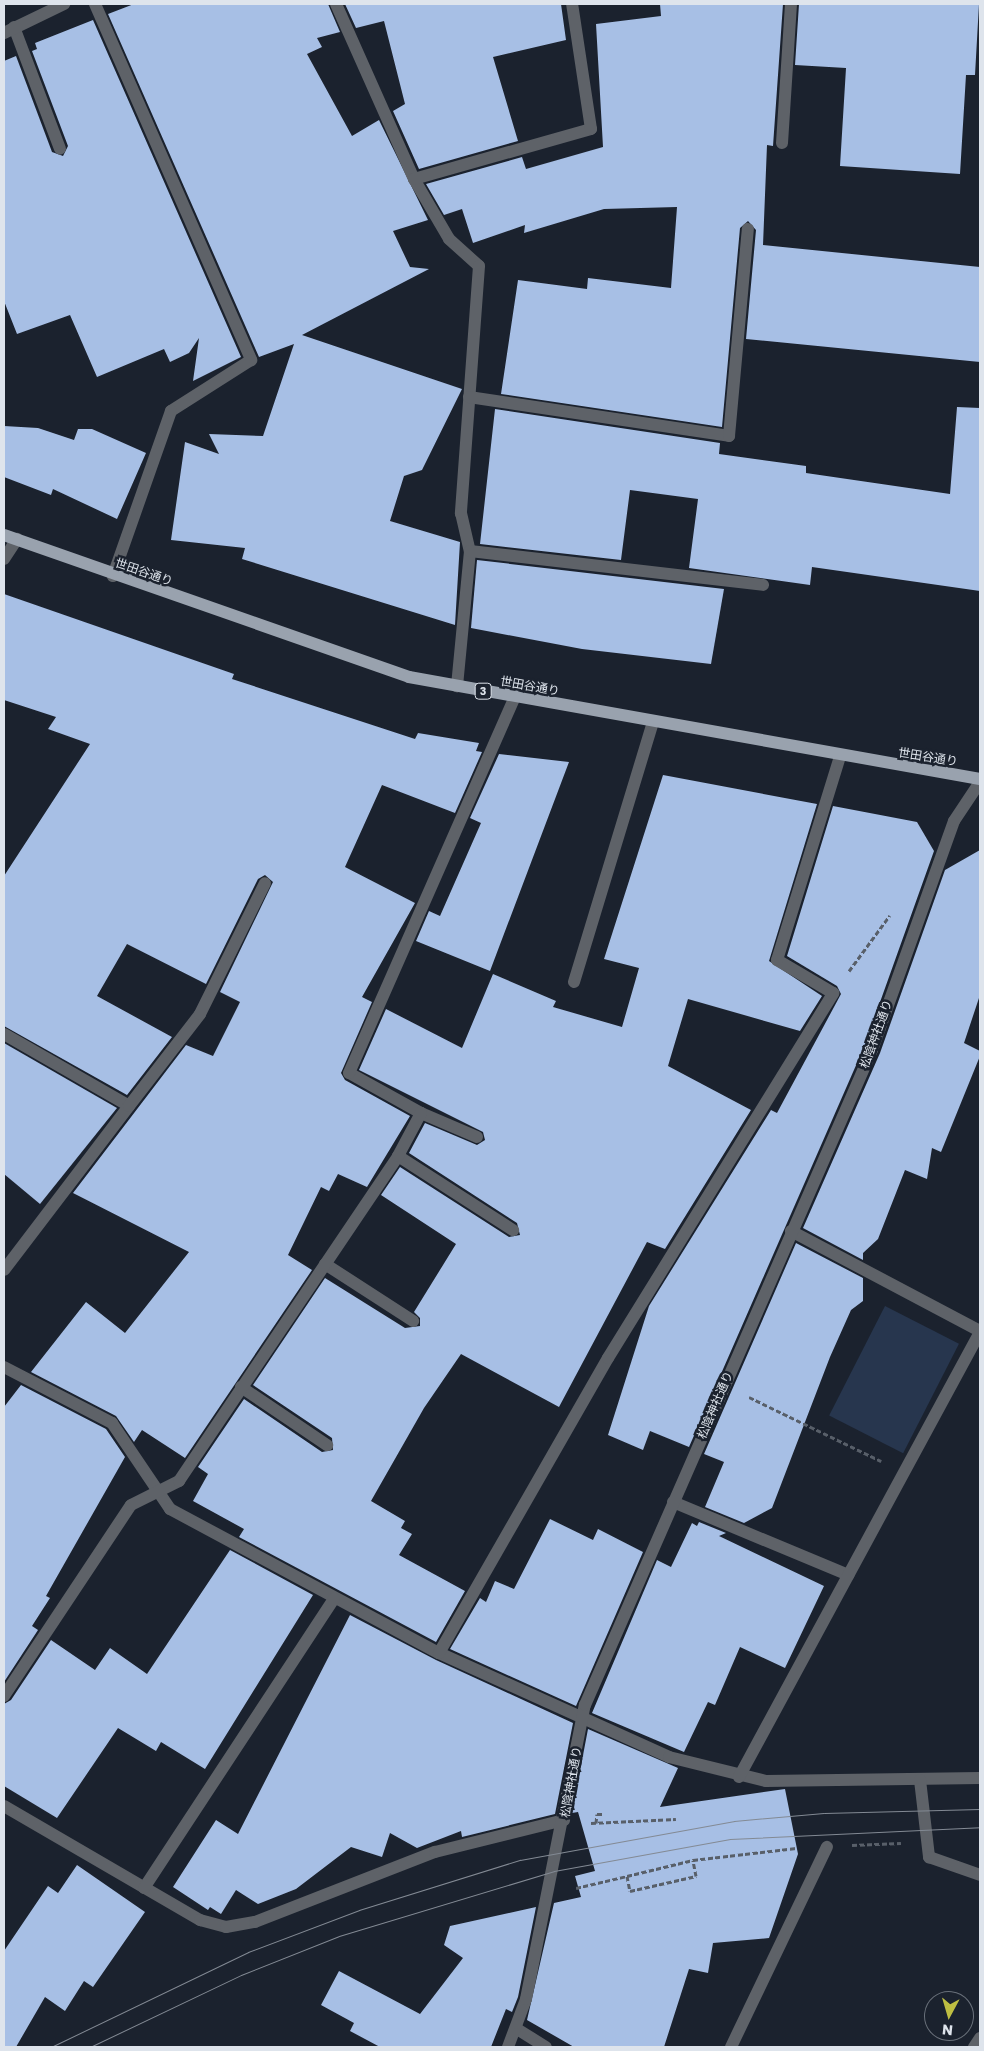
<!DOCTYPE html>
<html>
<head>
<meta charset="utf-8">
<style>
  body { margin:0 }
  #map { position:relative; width:984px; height:2051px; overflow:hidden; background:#1b222e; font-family:Poppins,"Noto Sans JP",sans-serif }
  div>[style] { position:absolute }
  .green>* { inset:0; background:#27364e; transform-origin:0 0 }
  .building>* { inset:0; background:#a7bfe5 }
  .path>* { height:3px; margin-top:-1.5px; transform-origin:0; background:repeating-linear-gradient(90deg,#585f69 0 5px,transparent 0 7.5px) }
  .minor>* { height:12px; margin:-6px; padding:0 6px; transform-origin:6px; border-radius:6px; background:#5e6268 }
  .major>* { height:12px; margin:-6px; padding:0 6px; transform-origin:6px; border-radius:6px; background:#99a2ae }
  .tram>* { height:1px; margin:-0.5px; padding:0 0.5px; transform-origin:0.5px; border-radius:0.5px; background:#838a94 }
  span { translate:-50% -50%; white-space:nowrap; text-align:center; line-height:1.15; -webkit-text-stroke:5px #1b222e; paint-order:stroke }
  .shield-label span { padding:1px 4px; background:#1b222e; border:1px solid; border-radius:4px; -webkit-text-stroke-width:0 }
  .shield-label { font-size:11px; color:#dee4ec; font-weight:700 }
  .street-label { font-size:12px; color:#dee4ec }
  .frame { position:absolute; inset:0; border:5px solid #dee4ec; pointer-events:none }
  .north { position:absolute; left:924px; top:1991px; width:50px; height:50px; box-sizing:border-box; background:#1b222e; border:1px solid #69707a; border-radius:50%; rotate:186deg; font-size:14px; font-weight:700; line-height:20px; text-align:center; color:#dee4ec }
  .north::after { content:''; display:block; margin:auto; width:18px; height:22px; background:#bebe42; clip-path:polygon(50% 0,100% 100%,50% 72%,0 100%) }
</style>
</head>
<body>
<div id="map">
  <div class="green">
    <i style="left:885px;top:1306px;width:83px;height:123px;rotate:27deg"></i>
  </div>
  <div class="building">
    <i style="clip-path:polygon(134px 4px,328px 4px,340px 32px,317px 38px,322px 47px,307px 54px,352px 136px,379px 120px,428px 220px,393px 231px,410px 267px,429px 269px,302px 335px,462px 389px,422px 470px,404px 476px,390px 521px,460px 542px,455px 625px,242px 559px,245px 548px,171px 540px,185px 442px,219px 454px,209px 434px,263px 436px,294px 344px,259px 357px,108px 14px)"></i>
    <i style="clip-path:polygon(345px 4px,561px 4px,566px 40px,493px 57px,518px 141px,419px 169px,393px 111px,405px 104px,384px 21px,356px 28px)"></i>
    <i style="clip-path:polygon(660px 4px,783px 4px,773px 146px,767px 145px,763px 245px,980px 267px,980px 362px,746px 339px,756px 230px,748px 221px,740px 228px,722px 427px,501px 394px,518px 280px,587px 289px,588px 278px,671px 288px,677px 207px,604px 209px,524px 233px,525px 225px,473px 243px,462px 209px,444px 215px,426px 184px,522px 157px,526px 169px,603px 147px,596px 24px,661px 16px)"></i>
    <i style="clip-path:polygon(799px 4px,979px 4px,975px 75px,966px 75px,960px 174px,840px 166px,846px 68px,795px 65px)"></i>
    <i style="clip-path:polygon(93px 20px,241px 357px,193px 381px,199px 338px,189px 353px,170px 362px,164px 349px,97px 377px,70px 315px,17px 334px,4px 301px,4px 61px,16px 56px,52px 152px,63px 156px,68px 146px,32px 51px,37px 49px,35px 43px)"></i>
    <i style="clip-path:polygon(957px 407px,980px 408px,980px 591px,812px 567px,810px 585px,689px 568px,698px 499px,630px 490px,621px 560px,480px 544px,495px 409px,720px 443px,719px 454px,806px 466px,806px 473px,950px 494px)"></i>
    <i style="clip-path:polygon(4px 426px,38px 428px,74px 440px,78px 429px,92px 429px,146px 453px,117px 519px,53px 489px,51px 495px,4px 477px)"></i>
    <i style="clip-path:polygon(477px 560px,724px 589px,711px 664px,582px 649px,471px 628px)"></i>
    <i style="clip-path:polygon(4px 594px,234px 674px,232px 679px,415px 739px,418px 733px,479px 743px,476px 751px,482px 752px,455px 813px,382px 785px,345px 867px,415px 903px,362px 997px,372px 1002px,341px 1073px,345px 1080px,410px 1116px,367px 1187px,338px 1174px,329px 1191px,321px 1187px,288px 1255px,312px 1270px,185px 1458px,142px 1430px,134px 1442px,116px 1416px,31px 1372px,86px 1302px,125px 1333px,189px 1252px,73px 1193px,186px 1045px,213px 1056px,240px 1002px,220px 992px,273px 882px,265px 875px,258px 879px,206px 984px,127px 944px,97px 996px,172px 1037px,127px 1095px,4px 1026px,4px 876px,90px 744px,48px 729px,56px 717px,4px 700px)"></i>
    <i style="clip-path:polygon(499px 754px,569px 762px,490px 971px,416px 941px,429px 911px,440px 916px,481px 823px,470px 818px)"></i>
    <i style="clip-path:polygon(663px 775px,817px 804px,769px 961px,822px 996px,800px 1031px,688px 999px,668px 1066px,751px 1110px,665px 1249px,647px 1242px,559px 1407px,461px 1354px,424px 1408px,371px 1501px,405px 1521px,401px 1528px,412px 1534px,399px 1555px,465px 1591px,436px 1642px,239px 1537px,244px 1529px,193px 1501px,208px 1474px,198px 1467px,244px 1399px,322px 1452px,333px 1450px,332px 1438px,253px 1385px,325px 1278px,405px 1328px,420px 1326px,420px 1318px,414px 1312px,456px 1244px,381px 1195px,400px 1167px,509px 1237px,520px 1235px,517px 1223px,409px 1153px,425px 1123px,477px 1145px,485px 1140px,483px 1132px,359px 1070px,386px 1009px,462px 1048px,493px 974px,556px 1001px,553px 1007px,622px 1027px,639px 968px,604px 959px)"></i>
    <i style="clip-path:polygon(833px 806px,917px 822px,934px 851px,864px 1047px,689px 1447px,650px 1431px,643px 1450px,608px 1435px,649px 1306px,771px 1110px,777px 1113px,841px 994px,837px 986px,787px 956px)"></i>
    <i style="clip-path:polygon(980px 850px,980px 995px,964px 1043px,980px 1051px,980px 1056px,941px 1152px,932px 1148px,927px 1179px,905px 1170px,878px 1239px,863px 1253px,863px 1260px,803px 1228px,880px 1053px,945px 870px)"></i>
    <i style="clip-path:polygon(4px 1043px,117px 1108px,40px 1204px,4px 1174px)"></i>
    <i style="clip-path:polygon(796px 1243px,863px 1278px,863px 1301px,851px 1310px,830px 1357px,772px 1508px,744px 1523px,705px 1507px,724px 1462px,704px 1454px)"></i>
    <i style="clip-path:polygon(21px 1385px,106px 1429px,125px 1457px,46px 1596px,50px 1598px,32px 1626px,38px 1630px,4px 1682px,4px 1407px)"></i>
    <i style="clip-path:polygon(550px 1519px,593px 1540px,598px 1529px,643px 1552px,576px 1706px,450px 1649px,480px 1598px,486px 1602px,495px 1581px,514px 1589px)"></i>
    <i style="clip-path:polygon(699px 1522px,726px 1533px,719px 1536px,824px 1586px,785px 1668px,740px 1647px,715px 1705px,708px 1702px,684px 1752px,592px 1713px,657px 1560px,671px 1567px,692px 1523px,697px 1526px)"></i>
    <i style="clip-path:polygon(230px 1550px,313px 1595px,205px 1769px,161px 1742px,156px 1751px,118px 1728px,57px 1818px,4px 1786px,4px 1704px,11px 1700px,51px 1640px,95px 1670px,110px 1648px,147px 1674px)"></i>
    <i style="clip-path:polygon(350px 1615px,436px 1660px,573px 1723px,555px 1814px,462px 1837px,461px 1831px,417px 1848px,390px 1833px,382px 1857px,351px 1847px,296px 1889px,258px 1904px,236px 1890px,221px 1914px,210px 1907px,208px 1910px,173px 1887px,216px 1820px,238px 1834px)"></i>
    <i style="clip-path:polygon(588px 1729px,678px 1768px,660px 1807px,785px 1789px,798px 1854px,769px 1938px,713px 1943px,708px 1973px,689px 1969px,664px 2047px,574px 2047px,527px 2020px,554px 1903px,581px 1897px,575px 1876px,595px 1871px,578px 1812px,572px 1813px)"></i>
    <i style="clip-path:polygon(77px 1865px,145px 1912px,93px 1987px,84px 1981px,65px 2011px,45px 1997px,16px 2047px,4px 2047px,4px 1951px,48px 1886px,58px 1893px)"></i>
    <i style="clip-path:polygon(536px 1907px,518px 1997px,512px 2012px,506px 2009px,491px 2047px,380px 2047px,350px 2031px,354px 2023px,321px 2005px,339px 1971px,420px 2014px,463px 1958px,444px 1945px,450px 1926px)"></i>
  </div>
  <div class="path">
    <i style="left:849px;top:971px;width:69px;rotate:-53.8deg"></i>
    <i style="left:749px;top:1397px;width:147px;rotate:25.9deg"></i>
    <i style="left:591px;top:1823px;width:85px;rotate:-2.7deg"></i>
    <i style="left:596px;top:1823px;width:9px;rotate:-84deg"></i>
    <i style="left:597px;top:1814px;width:6px"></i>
    <i style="left:852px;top:1845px;width:49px;rotate:-2.3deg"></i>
    <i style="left:627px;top:1876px;width:68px;rotate:-13.6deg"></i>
    <i style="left:693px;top:1860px;width:104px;rotate:-6.6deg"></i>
    <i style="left:576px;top:1888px;width:52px;rotate:-13.2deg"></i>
    <i style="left:627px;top:1876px;width:15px;rotate:79deg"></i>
    <i style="left:630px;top:1891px;width:68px;rotate:-12.8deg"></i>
    <i style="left:696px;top:1876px;width:16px;rotate:-101deg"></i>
  </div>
  <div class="minor">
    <i style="left:95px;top:4px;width:389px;rotate:66.3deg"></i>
    <i style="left:251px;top:360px;width:95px;rotate:147.5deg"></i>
    <i style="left:171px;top:411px;width:175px;rotate:109.4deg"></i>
    <i style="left:336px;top:4px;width:192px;rotate:66deg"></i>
    <i style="left:414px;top:179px;width:69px;rotate:59.7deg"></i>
    <i style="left:449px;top:239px;width:40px;rotate:42deg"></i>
    <i style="left:479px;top:266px;width:248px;rotate:94.2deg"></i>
    <i style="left:461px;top:513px;width:39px;rotate:77deg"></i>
    <i style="left:470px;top:551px;width:136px;rotate:95.5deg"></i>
    <i style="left:14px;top:27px;width:130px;rotate:69.3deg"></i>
    <i style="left:4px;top:33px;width:67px;rotate:-25.8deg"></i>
    <i style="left:782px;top:143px;width:139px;rotate:-86.3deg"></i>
    <i style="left:414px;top:179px;width:184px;rotate:-15.8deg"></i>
    <i style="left:591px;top:129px;width:126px;rotate:-98.6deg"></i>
    <i style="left:469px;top:397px;width:263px;rotate:8.5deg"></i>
    <i style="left:729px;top:436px;width:208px;rotate:-84.8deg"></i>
    <i style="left:470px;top:551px;width:295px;rotate:6.6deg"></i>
    <i style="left:4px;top:559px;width:24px;rotate:-57deg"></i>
    <i style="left:574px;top:982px;width:272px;rotate:-73.1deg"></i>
    <i style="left:4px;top:1034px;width:144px;rotate:29.9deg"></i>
    <i style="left:129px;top:1106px;width:206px;rotate:127.3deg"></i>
    <i style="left:129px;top:1106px;width:116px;rotate:-52.3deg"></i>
    <i style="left:200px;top:1014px;width:146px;rotate:-63.6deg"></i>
    <i style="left:477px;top:1137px;width:61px;rotate:-156.8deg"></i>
    <i style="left:421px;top:1113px;width:82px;rotate:-150.9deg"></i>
    <i style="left:349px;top:1073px;width:411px;rotate:-66.2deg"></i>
    <i style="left:398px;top:1156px;width:137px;rotate:32.8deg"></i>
    <i style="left:791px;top:1231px;width:214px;rotate:27.9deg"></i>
    <i style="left:325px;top:1264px;width:105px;rotate:32.9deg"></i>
    <i style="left:4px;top:1367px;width:122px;rotate:27.4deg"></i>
    <i style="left:112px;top:1423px;width:104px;rotate:56deg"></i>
    <i style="left:170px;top:1509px;width:305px;rotate:28.2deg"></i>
    <i style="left:439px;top:1653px;width:252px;rotate:24.3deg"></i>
    <i style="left:669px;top:1757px;width:100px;rotate:13.9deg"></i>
    <i style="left:766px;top:1781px;width:214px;rotate:-0.8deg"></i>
    <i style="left:241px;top:1387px;width:104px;rotate:34deg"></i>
    <i style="left:673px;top:1502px;width:190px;rotate:22.6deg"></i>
    <i style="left:439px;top:1653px;width:340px;rotate:-60.2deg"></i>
    <i style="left:608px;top:1358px;width:429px;rotate:-58.3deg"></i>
    <i style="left:833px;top:993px;width:65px;rotate:-149.5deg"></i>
    <i style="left:777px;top:960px;width:214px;rotate:-72.8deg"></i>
    <i style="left:4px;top:1696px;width:229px;rotate:-56.4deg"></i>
    <i style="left:131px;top:1505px;width:54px;rotate:-26.6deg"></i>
    <i style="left:179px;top:1481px;width:392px;rotate:-56deg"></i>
    <i style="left:398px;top:1156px;width:49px;rotate:-61.9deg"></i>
    <i style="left:739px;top:1777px;width:506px;rotate:-61.56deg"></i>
    <i style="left:920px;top:1780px;width:78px;rotate:83.3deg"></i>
    <i style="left:929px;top:1857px;width:54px;rotate:19.4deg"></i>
    <i style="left:4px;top:1806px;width:227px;rotate:30.2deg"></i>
    <i style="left:200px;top:1920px;width:27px;rotate:15deg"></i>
    <i style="left:226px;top:1927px;width:29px;rotate:-10deg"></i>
    <i style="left:255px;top:1922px;width:193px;rotate:-21.3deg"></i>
    <i style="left:435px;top:1852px;width:133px;rotate:-13.9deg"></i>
    <i style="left:144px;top:1888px;width:346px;rotate:-56.7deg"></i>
    <i style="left:517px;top:2029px;width:34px;rotate:32deg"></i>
    <i style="left:508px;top:2047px;width:51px;rotate:-69.4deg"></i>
    <i style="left:526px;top:1999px;width:300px;rotate:-78.7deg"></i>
    <i style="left:585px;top:1705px;width:715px;rotate:-66.34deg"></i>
    <i style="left:872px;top:1050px;width:243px;rotate:-70.3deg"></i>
    <i style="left:954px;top:821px;width:47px;rotate:-56.3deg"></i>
    <i style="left:731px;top:2047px;width:222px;rotate:-64.4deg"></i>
    <i style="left:974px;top:2047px;width:11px;rotate:-56deg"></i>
  </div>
  <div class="major">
    <i style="left:4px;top:535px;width:429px;rotate:19.3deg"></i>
    <i style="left:409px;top:677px;width:580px;rotate:10.13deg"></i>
  </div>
  <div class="tram">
    <i style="left:51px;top:2047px;width:219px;rotate:-25.7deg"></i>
    <i style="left:248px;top:1952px;width:119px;rotate:-20.7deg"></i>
    <i style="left:359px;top:1910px;width:169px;rotate:-17.3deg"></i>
    <i style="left:520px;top:1860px;width:218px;rotate:-10.3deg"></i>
    <i style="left:734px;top:1821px;width:90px;rotate:-5.1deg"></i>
    <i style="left:824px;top:1813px;width:156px;rotate:-1.5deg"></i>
    <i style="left:90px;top:2047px;width:167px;rotate:-25.5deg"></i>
    <i style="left:241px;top:1975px;width:105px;rotate:-21.7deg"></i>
    <i style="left:339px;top:1936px;width:225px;rotate:-16.8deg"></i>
    <i style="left:554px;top:1871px;width:179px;rotate:-10.3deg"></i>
    <i style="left:730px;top:1839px;width:250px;rotate:-2.7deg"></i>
  </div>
  <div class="shield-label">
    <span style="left:483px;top:691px">3</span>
  </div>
  <div class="street-label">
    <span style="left:144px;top:572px;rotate:19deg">世田谷通り</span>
    <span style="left:530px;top:686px;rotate:10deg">世田谷通り</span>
    <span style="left:928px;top:757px;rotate:9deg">世田谷通り</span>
    <span style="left:876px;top:1034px;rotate:-70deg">松陰神社通り</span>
    <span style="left:715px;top:1405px;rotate:-67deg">松陰神社通り</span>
    <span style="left:571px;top:1782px;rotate:-80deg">松陰神社通り</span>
  </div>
  <div class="frame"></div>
  <div class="north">N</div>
</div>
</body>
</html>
